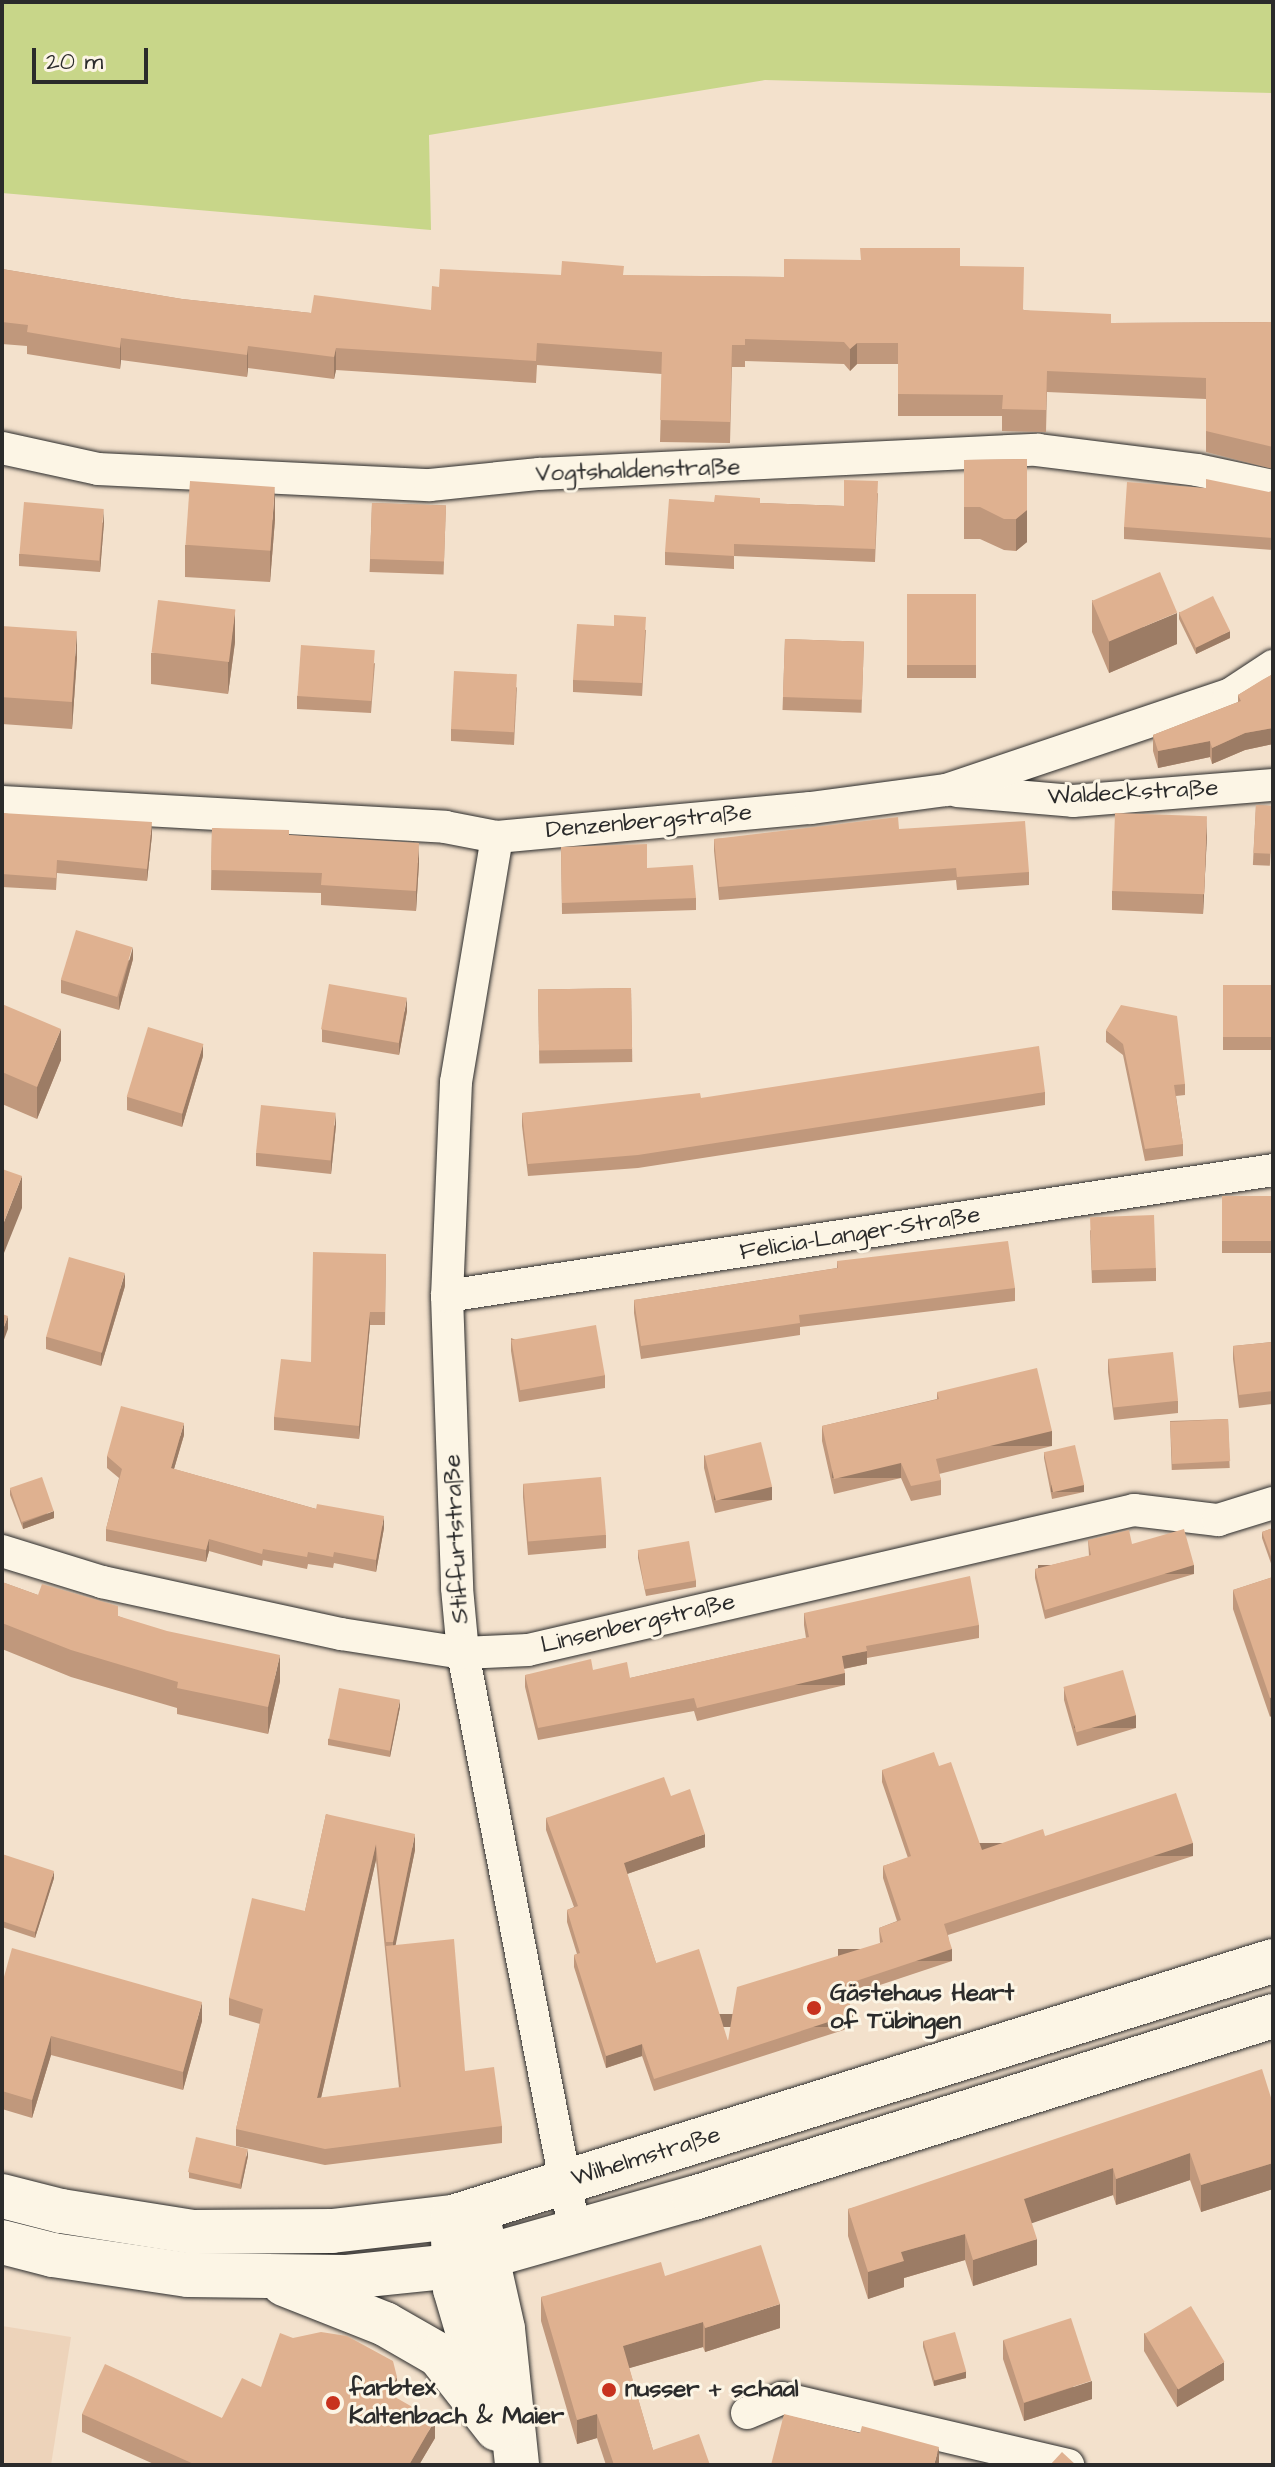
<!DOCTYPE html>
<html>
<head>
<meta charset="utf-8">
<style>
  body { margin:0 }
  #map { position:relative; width:1275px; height:2467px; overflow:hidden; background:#f3e1cc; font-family:"Architects Daughter",sans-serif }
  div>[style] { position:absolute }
  .built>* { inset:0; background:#edd3ba }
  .green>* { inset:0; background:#c8d689 }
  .roads { filter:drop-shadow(0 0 2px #2b2b2b) drop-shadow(0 0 2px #2b2b2b) }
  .street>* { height:32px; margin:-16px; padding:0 16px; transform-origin:16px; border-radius:16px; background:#fcf5e5 }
  .secondary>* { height:44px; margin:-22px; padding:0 22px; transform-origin:22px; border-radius:22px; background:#fcf5e5 }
  .wall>* { inset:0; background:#c0987c; transform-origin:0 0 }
  .shaded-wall>* { inset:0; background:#9c7c65; transform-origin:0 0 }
  .building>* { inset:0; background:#dfb190; transform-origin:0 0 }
  .dots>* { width:22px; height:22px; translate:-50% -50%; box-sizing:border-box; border:4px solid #fcf5e5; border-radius:50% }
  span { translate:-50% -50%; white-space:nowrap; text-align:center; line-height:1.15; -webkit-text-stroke:6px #fcf5e5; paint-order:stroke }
  .street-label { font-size:24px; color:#2b2b2b }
  .poi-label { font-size:24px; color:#2b2b2b; font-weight:700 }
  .left { translate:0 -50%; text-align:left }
  .frame { position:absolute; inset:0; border:4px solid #2b2b2b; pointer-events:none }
  .scale { position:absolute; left:32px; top:48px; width:116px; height:36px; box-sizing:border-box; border:4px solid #2b2b2b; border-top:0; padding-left:10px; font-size:24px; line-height:28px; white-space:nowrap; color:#2b2b2b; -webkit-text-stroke:6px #fcf5e5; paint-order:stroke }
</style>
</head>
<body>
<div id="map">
  <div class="built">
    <i style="clip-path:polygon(2px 2326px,71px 2337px,51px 2465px,2px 2465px)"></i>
  </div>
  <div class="green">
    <i style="clip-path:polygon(2px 2px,1273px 2px,1273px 93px,765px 80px,429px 135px,431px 230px,2px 193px)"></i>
  </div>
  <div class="roads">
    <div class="street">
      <i style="left:2px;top:448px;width:98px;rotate:12.3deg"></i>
      <i style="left:98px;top:469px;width:332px;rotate:2.8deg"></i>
      <i style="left:430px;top:485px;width:110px;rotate:-5.8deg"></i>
      <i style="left:539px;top:474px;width:499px;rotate:-2.8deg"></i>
      <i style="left:1037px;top:450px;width:161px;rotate:7.1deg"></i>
      <i style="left:1197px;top:470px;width:78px;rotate:11.9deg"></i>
      <i style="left:957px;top:791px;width:116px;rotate:4.9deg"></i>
      <i style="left:1073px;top:801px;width:201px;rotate:-4.6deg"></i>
      <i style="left:2px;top:802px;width:444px;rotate:3.2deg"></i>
      <i style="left:445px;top:827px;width:53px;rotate:10.9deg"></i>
      <i style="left:497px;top:837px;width:315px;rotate:-5.3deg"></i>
      <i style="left:811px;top:808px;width:136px;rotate:-7.6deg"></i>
      <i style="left:946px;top:790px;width:299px;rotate:-18.6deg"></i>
      <i style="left:1229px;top:695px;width:53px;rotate:-33.4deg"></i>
      <i style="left:497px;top:837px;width:248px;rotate:99.5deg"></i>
      <i style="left:456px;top:1082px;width:214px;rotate:92.4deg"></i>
      <i style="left:447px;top:1296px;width:292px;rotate:88deg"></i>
      <i style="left:457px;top:1588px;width:65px;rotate:84.7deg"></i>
      <i style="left:463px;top:1653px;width:591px;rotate:79.07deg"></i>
      <i style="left:447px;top:1296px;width:836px;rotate:-8.67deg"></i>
      <i style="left:2px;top:1551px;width:105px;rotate:17.2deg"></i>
      <i style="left:102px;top:1582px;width:245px;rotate:12.3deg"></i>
      <i style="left:341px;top:1634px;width:123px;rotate:8.9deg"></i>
      <i style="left:463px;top:1653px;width:65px;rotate:-2.6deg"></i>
      <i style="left:528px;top:1650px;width:622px;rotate:-13.01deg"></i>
      <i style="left:1134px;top:1510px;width:85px;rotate:6.8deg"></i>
      <i style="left:1218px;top:1520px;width:58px;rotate:-17.2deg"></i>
      <i style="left:747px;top:2413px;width:38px;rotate:-23deg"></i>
      <i style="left:782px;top:2398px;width:294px;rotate:13.2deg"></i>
    </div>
    <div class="secondary">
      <i style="left:2px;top:2196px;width:61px;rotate:14.3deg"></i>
      <i style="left:61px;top:2211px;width:135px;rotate:9deg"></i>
      <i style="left:194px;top:2232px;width:138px;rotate:-0.4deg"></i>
      <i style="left:332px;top:2231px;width:122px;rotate:-6.6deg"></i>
      <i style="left:453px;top:2217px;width:859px;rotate:-17.34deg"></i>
      <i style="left:481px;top:2231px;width:100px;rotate:77.3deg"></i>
      <i style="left:503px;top:2329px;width:137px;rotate:84.1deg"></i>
      <i style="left:453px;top:2239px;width:50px;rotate:87.7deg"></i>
      <i style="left:455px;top:2289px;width:114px;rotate:73.6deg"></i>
      <i style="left:2px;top:2242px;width:53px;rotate:14.3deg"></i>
      <i style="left:53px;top:2255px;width:136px;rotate:8.4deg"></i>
      <i style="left:188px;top:2275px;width:159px;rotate:0.7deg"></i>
      <i style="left:347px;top:2277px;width:107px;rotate:-5.9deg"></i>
      <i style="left:453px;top:2266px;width:250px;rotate:-15.8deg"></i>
      <i style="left:694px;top:2198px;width:607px;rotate:-17.45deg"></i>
      <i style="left:284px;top:2284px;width:109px;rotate:21.6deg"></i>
      <i style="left:385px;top:2324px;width:62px;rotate:29.9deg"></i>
      <i style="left:439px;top:2355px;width:94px;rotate:51.9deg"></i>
    </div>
  </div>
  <div class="wall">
    <i style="clip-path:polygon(960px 266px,1024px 310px,1111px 323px,1273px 322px,1273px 469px,1206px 452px,1206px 399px,1047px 392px,1046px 432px,1002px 431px,1002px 416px,898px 416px,898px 364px,857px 364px,850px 371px,844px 364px,745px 361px,745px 367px,732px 367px,730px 443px,660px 442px,662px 374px,537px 365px,536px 383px,336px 370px,334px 379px,248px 368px,247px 377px,121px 360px,120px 369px,27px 354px,27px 346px,2px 344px,2px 269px,182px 299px,311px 313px,431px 310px,439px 287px,561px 275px,784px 277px)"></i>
    <i style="clip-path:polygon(1027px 459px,1027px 542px,1016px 551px,1004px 550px,980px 539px,964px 539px,964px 460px)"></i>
    <i style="clip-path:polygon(1273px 491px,1273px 550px,1124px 539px,1124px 527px)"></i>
    <i style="clip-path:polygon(878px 493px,875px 562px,734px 556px,734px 569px,665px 565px,665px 552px,760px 503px,844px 506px)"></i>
    <i style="left:372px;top:503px;width:74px;height:69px;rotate:2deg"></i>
    <i style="clip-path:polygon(275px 519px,270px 582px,185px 577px,185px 545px)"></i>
    <i style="clip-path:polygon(104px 522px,100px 572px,19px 566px,19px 554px)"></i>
    <i style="left:907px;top:594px;width:69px;height:84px"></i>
    <i style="clip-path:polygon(1092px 600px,1177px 644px,1109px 673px,1092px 632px)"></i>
    <i style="clip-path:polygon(1179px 612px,1230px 638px,1196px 654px,1179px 619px)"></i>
    <i style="clip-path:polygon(2px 626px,77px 657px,72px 729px,2px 724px)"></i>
    <i style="clip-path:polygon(614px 626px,646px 630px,642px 696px,573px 692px,573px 680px)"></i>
    <i style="left:785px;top:639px;width:79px;height:71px;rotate:2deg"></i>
    <i style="clip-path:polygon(235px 642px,228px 694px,151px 684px,151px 653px)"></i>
    <i style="clip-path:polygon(375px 663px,371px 713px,297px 709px,297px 696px)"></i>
    <i style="clip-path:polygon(1273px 674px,1273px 744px,1245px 750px,1212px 764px,1210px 757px,1158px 768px,1153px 751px,1153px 735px,1238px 702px,1238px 695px)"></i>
    <i style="clip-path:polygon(517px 687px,514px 745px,451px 741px,451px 729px)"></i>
    <i style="left:1256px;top:805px;width:17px;height:60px;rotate:3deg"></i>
    <i style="clip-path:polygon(2px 813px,152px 835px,147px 881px,57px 873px,56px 890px,2px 887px)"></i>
    <i style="clip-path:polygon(212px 828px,289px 835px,419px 863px,416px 911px,321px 905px,321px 893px,211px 890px)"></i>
    <i style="clip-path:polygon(899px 829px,1029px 872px,1029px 885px,957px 890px,956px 880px,719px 900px,714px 851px,714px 839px)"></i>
    <i style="clip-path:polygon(1207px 835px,1203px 914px,1112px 910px,1112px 891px)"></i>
    <i style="clip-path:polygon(561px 847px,647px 868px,696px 898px,696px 910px,562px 914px)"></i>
    <i style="clip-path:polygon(133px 959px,119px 1010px,61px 993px,61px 980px)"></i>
    <i style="left:1273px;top:985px;width:65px;height:50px;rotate:90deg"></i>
    <i style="left:631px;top:988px;width:74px;height:93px;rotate:89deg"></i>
    <i style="clip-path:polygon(2px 1004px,61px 1060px,37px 1119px,2px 1104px)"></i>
    <i style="clip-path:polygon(407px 1011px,399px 1055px,322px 1042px,322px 1029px)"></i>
    <i style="clip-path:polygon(1106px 1030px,1185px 1084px,1185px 1095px,1176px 1096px,1183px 1144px,1183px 1156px,1145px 1161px,1123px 1055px,1106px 1042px)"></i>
    <i style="clip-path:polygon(203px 1056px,182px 1127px,127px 1110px,127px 1097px)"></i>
    <i style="clip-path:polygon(1045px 1092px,1045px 1105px,638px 1168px,528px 1176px,522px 1126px,522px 1113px,701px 1098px)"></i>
    <i style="clip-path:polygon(336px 1125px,331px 1174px,256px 1166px,256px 1153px)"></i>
    <i style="left:1273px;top:1196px;width:57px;height:51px;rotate:90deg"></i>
    <i style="clip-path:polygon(1090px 1230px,1156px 1268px,1156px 1281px,1092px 1283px)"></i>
    <i style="clip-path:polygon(386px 1254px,385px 1325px,370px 1325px,359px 1439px,274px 1430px,274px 1417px,311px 1362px)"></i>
    <i style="clip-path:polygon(837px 1261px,1015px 1288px,1015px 1301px,800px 1327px,800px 1335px,641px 1359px,634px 1313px,634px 1300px,837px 1268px)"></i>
    <i style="clip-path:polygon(125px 1286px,101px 1366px,46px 1349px,46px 1337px)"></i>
    <i style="clip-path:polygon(511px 1338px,605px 1375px,605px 1388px,519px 1402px,511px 1351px)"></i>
    <i style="clip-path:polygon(1273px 1342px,1273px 1404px,1239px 1408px,1233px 1359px,1233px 1346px)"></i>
    <i style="clip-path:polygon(1108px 1359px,1178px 1401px,1178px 1413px,1114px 1420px,1108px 1372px)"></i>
    <i style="clip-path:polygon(937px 1392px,1052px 1446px,939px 1474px,941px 1480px,941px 1495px,911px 1501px,901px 1478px,834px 1494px,822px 1441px,822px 1426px,937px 1399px)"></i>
    <i style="left:1228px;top:1419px;width:49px;height:58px;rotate:88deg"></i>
    <i style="clip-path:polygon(184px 1435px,174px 1469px,384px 1528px,376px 1572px,334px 1563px,333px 1568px,308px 1564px,307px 1569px,263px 1560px,262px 1566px,209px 1551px,206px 1562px,106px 1541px,106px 1529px,119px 1478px,107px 1468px,107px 1456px)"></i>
    <i style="clip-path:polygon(1044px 1452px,1084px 1492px,1052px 1499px,1044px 1458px)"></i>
    <i style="clip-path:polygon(704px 1455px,772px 1500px,715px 1513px,704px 1468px)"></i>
    <i style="clip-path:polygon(523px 1484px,606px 1535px,606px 1548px,528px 1555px,523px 1497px)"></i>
    <i style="clip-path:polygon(10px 1489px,54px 1518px,23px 1529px,10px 1495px)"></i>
    <i style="clip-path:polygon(1273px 1528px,1273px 1569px,1262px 1538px,1262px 1532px)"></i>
    <i style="clip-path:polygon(1088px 1540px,1132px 1544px,1194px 1574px,1045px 1619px,1035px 1578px,1035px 1569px,1089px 1556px)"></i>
    <i style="clip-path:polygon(638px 1551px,696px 1580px,696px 1587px,646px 1596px,638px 1558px)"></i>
    <i style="clip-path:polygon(1273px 1577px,1273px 1716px,1270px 1717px,1233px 1609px,1233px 1590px)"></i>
    <i style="clip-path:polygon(2px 1582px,38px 1595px,118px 1616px,280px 1681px,268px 1734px,177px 1714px,177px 1708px,71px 1677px,2px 1649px)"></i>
    <i style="clip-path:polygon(804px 1613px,979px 1625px,979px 1638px,867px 1658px,867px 1664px,844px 1669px,845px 1685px,697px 1721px,694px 1711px,538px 1740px,525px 1687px,525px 1675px,593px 1670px,630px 1678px,806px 1638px,804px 1625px)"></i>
    <i style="clip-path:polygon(1064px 1688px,1136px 1728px,1077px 1746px,1064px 1700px)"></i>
    <i style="clip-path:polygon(400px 1707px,390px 1757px,328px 1745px,328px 1739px)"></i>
    <i style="clip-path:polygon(939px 1766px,982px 1850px,1045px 1836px,1193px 1856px,948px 1935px,952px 1961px,847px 1996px,853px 2027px,654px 2091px,642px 2056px,606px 2068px,574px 1967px,574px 1955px,577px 1954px,567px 1922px,567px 1910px,574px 1907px,546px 1830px,546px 1818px,671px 1796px,705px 1847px,627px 1874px,656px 1963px,728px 2041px,880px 1943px,879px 1928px,897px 1921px,883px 1878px,883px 1866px,908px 1858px,882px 1782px,882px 1770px)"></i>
    <i style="clip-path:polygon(evenodd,326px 1814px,415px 1850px,395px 1945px,465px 2071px,502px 2126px,502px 2143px,325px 2165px,236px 2146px,236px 2129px,260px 2024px,229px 2015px,229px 1998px,305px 1911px,326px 1814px,376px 1860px,399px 2088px,321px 2098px,376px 1860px)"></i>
    <i style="clip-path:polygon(2px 1854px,54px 1878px,35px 1938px,2px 1927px)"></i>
    <i style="clip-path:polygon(2px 1984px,202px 2021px,183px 2090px,51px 2055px,32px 2118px,2px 2109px)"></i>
    <i style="clip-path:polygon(1273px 2104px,1273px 2189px,1201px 2212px,1190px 2180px,1116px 2205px,1113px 2195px,1031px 2223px,1037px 2265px,973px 2286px,965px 2260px,904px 2278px,904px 2287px,868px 2299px,848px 2236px,848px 2209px)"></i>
    <i style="clip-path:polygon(248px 2156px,241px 2189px,189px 2178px,189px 2172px)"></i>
    <i style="clip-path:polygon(665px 2276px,780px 2328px,705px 2352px,703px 2347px,629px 2368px,653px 2450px,710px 2465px,606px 2465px,597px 2438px,577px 2444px,541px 2321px,541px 2297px)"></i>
    <i style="clip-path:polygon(1273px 2281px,1273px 2300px,1271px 2294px,1271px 2282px)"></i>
    <i style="clip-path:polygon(1144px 2333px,1224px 2380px,1177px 2407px,1144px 2351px)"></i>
    <i style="clip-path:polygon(1003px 2340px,1092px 2399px,1024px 2421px,1003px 2359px)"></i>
    <i style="clip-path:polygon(923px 2341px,966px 2378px,934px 2386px,923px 2347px)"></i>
    <i style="clip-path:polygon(261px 2387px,397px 2395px,396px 2398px,435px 2438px,419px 2465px,156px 2465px,82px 2432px,82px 2414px,222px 2418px)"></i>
  </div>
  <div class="shaded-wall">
    <i style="clip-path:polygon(121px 338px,121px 360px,120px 369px,120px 348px)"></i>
    <i style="clip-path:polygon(857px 343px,857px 364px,850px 371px,850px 349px)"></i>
    <i style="clip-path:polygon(248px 346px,248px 368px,247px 377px,247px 355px)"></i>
    <i style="clip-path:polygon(336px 348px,336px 370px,334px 379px,334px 357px)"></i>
    <i style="clip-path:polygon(275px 487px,275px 519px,270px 582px,270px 551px)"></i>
    <i style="clip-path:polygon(104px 509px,104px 522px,100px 572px,100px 559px)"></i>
    <i style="clip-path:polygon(1027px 510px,1027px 542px,1016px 551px,1016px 519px)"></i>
    <i style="clip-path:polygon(235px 610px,235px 642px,228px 694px,228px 662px)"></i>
    <i style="clip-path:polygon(1177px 613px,1177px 644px,1109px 673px,1109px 641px)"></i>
    <i style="clip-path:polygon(77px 631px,77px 657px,72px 729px,72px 703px)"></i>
    <i style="clip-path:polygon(1230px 631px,1230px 638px,1196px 654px,1196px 647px)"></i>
    <i style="clip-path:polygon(1273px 728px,1273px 744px,1245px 750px,1212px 764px,1212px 748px,1245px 733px)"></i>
    <i style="clip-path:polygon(1210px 741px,1210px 757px,1158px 768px,1158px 751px)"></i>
    <i style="clip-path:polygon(1207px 817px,1207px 835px,1203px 914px,1203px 896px)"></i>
    <i style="clip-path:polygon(152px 822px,152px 835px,147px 881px,147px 869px)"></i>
    <i style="clip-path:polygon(419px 843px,419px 863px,416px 911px,416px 891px)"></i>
    <i style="clip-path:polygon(133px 947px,133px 959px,119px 1010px,119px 997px)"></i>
    <i style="clip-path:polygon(407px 998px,407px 1011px,399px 1055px,399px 1042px)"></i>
    <i style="clip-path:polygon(61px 1029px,61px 1060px,37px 1119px,37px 1087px)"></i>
    <i style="clip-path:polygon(203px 1044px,203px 1056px,182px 1127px,182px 1114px)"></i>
    <i style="clip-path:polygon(336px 1113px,336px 1125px,331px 1174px,331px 1161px)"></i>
    <i style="clip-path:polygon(22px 1176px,22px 1208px,2px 1258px,2px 1227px)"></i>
    <i style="clip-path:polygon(125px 1273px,125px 1286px,101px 1366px,101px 1353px)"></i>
    <i style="clip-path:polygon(370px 1312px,370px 1325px,359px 1439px,359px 1426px)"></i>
    <i style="clip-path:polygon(8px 1316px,8px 1329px,2px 1345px,2px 1332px)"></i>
    <i style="clip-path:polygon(184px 1423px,184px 1435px,171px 1479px,171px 1468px)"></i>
    <i style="left:1052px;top:1431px;width:15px;height:119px;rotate:90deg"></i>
    <i style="left:901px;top:1463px;width:15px;height:69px;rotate:90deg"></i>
    <i style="left:1084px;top:1485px;width:7px;height:33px;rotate:90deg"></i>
    <i style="left:772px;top:1487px;width:13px;height:58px;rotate:90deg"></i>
    <i style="clip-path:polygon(54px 1511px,54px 1518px,23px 1529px,23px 1523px)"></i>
    <i style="clip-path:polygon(384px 1516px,384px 1528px,376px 1572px,376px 1560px)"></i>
    <i style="clip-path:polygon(209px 1539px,209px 1551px,206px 1562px,206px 1550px)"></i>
    <i style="left:1194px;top:1565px;width:9px;height:156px;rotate:90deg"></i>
    <i style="clip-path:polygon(867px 1651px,867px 1664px,842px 1669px,842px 1656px)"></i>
    <i style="clip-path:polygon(280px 1655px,280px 1681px,268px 1734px,268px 1707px)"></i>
    <i style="left:845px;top:1673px;width:12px;height:152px;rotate:90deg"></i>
    <i style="left:1273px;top:1697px;width:19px;height:3px;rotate:90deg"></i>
    <i style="clip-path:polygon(400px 1700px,400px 1707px,390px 1757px,390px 1751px)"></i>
    <i style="left:1136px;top:1715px;width:13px;height:62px;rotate:90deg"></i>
    <i style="clip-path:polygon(415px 1834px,415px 1850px,393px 1958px,393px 1942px)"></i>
    <i style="clip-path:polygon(705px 1834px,705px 1847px,624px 1875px,624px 1863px)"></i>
    <i style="left:1193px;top:1843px;width:13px;height:262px;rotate:90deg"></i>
    <i style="clip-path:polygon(376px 1844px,376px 1860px,317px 2115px,317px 2098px)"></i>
    <i style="clip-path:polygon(54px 1871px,54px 1878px,35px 1938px,35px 1932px)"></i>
    <i style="left:952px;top:1949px;width:12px;height:114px;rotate:90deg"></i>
    <i style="clip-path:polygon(202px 2002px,202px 2021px,183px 2090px,183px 2072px)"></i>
    <i style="left:853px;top:2014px;width:13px;height:209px;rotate:90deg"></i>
    <i style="clip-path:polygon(51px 2036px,51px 2055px,32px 2118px,32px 2100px)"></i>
    <i style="clip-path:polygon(642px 2044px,642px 2056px,606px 2068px,606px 2056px)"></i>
    <i style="clip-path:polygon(248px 2149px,248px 2156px,241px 2189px,241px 2183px)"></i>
    <i style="clip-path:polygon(1190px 2153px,1190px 2180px,1116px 2205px,1116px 2179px)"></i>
    <i style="clip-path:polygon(1273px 2163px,1273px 2189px,1201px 2212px,1201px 2185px)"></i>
    <i style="clip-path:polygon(1113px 2168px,1113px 2195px,1024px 2226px,1024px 2199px)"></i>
    <i style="clip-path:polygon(965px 2234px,965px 2260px,904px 2278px,904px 2287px,868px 2299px,868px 2272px,901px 2252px)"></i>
    <i style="clip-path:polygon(1037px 2239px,1037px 2265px,973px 2286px,973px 2260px)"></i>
    <i style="clip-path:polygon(780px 2304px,780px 2328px,705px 2352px,705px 2328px)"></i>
    <i style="clip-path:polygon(703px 2322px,703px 2347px,623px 2370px,623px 2346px)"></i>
    <i style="clip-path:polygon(1224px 2362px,1224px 2380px,1177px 2407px,1177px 2389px)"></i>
    <i style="clip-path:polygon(966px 2371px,966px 2378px,934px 2386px,934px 2380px)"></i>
    <i style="clip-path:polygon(397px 2377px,397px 2395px,388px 2411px,388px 2393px)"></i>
    <i style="clip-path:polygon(1092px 2381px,1092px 2399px,1024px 2421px,1024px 2403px)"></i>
    <i style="clip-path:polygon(597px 2414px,597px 2438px,577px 2444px,577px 2420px)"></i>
    <i style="clip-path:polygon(435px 2420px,435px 2438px,419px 2465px,409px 2465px)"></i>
    <i style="clip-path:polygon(939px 2447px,939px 2465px,934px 2465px)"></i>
  </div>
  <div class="building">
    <i style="clip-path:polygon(860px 248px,960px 248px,960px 266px,1024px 267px,1023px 310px,1111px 314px,1111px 323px,1273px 322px,1273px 447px,1206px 431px,1206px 378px,1047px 371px,1046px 410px,1002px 409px,1003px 395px,898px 394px,898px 343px,857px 343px,850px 349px,844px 342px,745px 339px,745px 345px,732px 345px,730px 422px,660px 420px,662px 352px,537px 343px,536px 361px,336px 348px,334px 357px,248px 346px,247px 355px,121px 338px,120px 348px,27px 332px,28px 325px,2px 322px,2px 269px,182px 299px,311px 313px,314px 295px,431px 310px,432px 286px,439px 287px,440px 269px,561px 275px,562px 261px,624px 266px,623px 275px,784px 277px,784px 259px,861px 260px)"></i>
    <i style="clip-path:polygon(1027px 459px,1027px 510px,1016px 519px,1004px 519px,980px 507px,964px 507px,964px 460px)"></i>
    <i style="clip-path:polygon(1206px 479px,1269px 492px,1273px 491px,1273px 538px,1124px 527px,1127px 482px,1206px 488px)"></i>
    <i style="clip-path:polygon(844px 480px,878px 481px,875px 549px,734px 544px,734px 556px,665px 552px,669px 499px,714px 502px,715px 495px,760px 498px,760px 503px,844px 506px)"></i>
    <i style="left:190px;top:481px;width:85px;height:64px;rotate:4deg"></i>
    <i style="left:24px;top:502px;width:80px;height:52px;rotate:5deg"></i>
    <i style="left:372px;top:503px;width:74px;height:56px;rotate:2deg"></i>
    <i style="left:1160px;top:572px;width:44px;height:74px;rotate:67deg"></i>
    <i style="left:907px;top:594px;width:69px;height:71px"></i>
    <i style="left:1213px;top:596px;width:39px;height:38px;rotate:64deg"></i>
    <i style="left:158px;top:600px;width:78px;height:53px;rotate:7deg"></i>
    <i style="clip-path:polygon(614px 615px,646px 617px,642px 683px,573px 680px,577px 624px,614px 626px)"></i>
    <i style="left:2px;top:626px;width:75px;height:71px;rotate:4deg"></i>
    <i style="left:785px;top:639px;width:79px;height:58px;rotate:2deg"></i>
    <i style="left:301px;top:645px;width:74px;height:51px;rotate:4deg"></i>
    <i style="left:454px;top:671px;width:63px;height:58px;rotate:3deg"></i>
    <i style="clip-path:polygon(1273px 674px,1273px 728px,1245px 733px,1212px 748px,1210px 741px,1158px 751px,1153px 735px,1241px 701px,1238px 695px,1262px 680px)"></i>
    <i style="left:1256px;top:805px;width:17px;height:48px;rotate:3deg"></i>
    <i style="clip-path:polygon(2px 813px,152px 822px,147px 869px,57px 860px,56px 878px,2px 874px)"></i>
    <i style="left:1115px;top:813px;width:92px;height:78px;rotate:2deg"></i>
    <i style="clip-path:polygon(898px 817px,899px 829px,1025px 821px,1029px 872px,957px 877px,956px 868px,719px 887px,714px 839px)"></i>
    <i style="clip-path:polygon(212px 828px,289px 830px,289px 835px,419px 843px,416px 891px,321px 885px,322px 873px,211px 870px)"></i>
    <i style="clip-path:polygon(647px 844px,647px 868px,693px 865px,696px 898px,562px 903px,561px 847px)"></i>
    <i style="left:76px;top:930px;width:59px;height:52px;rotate:17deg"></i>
    <i style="left:329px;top:984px;width:79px;height:46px;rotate:10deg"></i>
    <i style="left:1273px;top:985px;width:52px;height:50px;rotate:90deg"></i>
    <i style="left:631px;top:988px;width:61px;height:93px;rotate:89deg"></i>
    <i style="clip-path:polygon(2px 1004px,61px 1029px,37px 1087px,2px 1072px)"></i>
    <i style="clip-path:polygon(1121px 1005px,1177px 1016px,1185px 1084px,1174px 1085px,1183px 1144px,1145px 1149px,1123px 1044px,1106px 1030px)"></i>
    <i style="left:148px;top:1027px;width:58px;height:73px;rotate:17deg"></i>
    <i style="clip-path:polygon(1039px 1046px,1045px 1092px,638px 1155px,528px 1164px,522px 1113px,700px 1093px,701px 1098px)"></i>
    <i style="left:261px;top:1105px;width:75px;height:48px;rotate:6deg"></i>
    <i style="clip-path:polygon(2px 1169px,22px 1176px,2px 1227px)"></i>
    <i style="left:1273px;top:1196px;width:45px;height:51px;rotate:90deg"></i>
    <i style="left:1154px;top:1215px;width:53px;height:64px;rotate:88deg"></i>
    <i style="clip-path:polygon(1008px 1241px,1015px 1288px,799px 1315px,800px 1323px,641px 1346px,634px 1300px,838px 1268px,837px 1261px)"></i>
    <i style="clip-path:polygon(313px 1252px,386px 1254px,385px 1312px,370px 1312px,359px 1426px,274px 1417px,281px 1359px,311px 1362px)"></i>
    <i style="left:69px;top:1257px;width:58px;height:83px;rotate:16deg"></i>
    <i style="clip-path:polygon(2px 1314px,8px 1316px,2px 1332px)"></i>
    <i style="left:596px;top:1325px;width:51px;height:86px;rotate:80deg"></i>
    <i style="clip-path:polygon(1273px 1342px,1273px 1391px,1239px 1395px,1233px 1346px)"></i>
    <i style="left:1173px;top:1352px;width:49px;height:65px;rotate:84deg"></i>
    <i style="clip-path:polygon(1037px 1368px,1052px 1431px,936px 1459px,941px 1480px,911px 1486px,901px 1463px,834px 1479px,822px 1426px,939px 1399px,937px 1392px)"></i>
    <i style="clip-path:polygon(121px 1406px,184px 1423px,171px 1468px,316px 1509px,317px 1504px,384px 1516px,376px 1560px,334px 1552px,333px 1557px,308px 1552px,307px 1557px,263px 1549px,262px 1554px,209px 1539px,206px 1550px,106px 1529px,122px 1469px,107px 1456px)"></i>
    <i style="left:1228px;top:1419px;width:42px;height:58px;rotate:87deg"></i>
    <i style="left:761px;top:1442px;width:46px;height:58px;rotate:76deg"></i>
    <i style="left:1075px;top:1445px;width:41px;height:32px;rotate:77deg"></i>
    <i style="left:42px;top:1477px;width:36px;height:34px;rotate:71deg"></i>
    <i style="left:601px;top:1477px;width:58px;height:78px;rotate:85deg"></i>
    <i style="clip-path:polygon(1273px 1528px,1273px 1562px,1262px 1532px)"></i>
    <i style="clip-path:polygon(1184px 1529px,1194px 1565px,1045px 1610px,1035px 1569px,1091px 1555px,1088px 1540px,1129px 1530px,1132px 1544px)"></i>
    <i style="left:689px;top:1541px;width:40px;height:52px;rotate:80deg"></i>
    <i style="clip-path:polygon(970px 1576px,979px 1625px,866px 1646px,867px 1651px,842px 1656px,845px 1673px,697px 1708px,694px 1698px,538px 1728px,525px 1675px,591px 1659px,593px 1670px,627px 1662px,630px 1678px,809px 1637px,804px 1613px)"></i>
    <i style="clip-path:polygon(1273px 1577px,1273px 1697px,1270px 1698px,1233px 1590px)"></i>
    <i style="clip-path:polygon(2px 1582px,38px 1595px,42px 1584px,118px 1606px,118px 1616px,167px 1631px,280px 1655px,268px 1707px,177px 1688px,178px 1682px,71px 1650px,2px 1623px)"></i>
    <i style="left:1123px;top:1670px;width:47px;height:62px;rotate:74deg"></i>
    <i style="left:339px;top:1688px;width:62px;height:52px;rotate:11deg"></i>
    <i style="clip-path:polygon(934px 1752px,939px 1766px,951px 1762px,982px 1850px,1043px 1829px,1045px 1836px,1176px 1793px,1193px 1843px,944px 1924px,952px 1949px,844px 1985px,853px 2014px,654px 2079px,642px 2044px,606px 2056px,574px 1955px,580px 1953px,567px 1910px,578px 1906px,546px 1818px,664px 1777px,671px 1796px,690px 1789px,705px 1834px,624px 1863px,656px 1963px,699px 1949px,728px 2041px,737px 1987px,883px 1942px,879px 1928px,901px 1920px,883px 1866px,911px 1856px,882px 1770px)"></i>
    <i style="clip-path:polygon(326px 1814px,415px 1834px,393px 1942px,386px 1942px,376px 1844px,317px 2098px,401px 2087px,386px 1946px,454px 1939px,465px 2071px,494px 2067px,502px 2126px,325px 2149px,236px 2129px,263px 2009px,229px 1998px,252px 1898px,305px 1911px)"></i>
    <i style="clip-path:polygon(2px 1854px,54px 1871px,35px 1932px,2px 1921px)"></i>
    <i style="clip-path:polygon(12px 1948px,202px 2002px,183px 2072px,51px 2036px,32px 2100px,2px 2091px,2px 1984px)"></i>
    <i style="clip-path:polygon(1262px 2069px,1273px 2104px,1273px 2163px,1201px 2185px,1190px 2153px,1116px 2179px,1113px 2168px,1024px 2199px,1037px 2239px,973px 2260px,965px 2234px,901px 2252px,904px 2261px,868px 2272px,848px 2209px)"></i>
    <i style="left:196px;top:2137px;width:53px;height:36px;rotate:13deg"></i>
    <i style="clip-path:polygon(761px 2245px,780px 2304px,705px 2328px,703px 2322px,623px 2346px,653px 2450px,699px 2434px,710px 2465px,614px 2465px,597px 2414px,577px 2420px,541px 2297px,661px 2262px,665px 2276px)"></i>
    <i style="left:1191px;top:2306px;width:65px;height:54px;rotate:59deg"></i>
    <i style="left:1071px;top:2318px;width:66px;height:71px;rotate:72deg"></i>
    <i style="clip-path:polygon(321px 2332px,347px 2336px,393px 2361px,397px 2377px,388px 2393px,435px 2420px,409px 2465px,196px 2465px,82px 2414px,105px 2364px,222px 2418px,242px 2378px,261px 2387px,280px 2333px,293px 2338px)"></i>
    <i style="left:955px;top:2332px;width:41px;height:33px;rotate:74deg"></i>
    <i style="clip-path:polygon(784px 2414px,860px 2433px,862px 2426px,939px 2447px,934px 2465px,771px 2465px)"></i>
    <i style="clip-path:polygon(1062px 2452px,1076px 2465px,1050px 2465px)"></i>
  </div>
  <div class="dots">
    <i style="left:814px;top:2008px;background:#c8321e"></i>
    <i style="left:609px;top:2390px;background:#c8321e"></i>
    <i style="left:333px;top:2403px;background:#c8321e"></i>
  </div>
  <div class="street-label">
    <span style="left:638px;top:471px;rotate:-2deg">Vogtshaldenstraße</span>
    <span style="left:1133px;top:793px;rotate:-3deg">Waldeckstraße</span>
    <span style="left:649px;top:822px;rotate:-5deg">Denzenbergstraße</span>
    <span style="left:860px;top:1234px;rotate:-9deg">Felicia-Langer-Straße</span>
    <span style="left:457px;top:1539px;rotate:-93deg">Stiffurtstraße</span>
    <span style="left:638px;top:1624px;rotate:-13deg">Linsenbergstraße</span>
    <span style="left:646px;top:2157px;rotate:-17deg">Wilhelmstraße</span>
  </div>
  <div class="poi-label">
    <span class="left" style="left:830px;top:2008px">Gästehaus Heart<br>of Tübingen</span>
    <span class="left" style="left:349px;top:2403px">farbtex<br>Kaltenbach &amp; Maier</span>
    <span class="left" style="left:625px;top:2390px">nusser + schaal</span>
  </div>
  <div class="frame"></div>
  <div class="scale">20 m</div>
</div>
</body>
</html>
